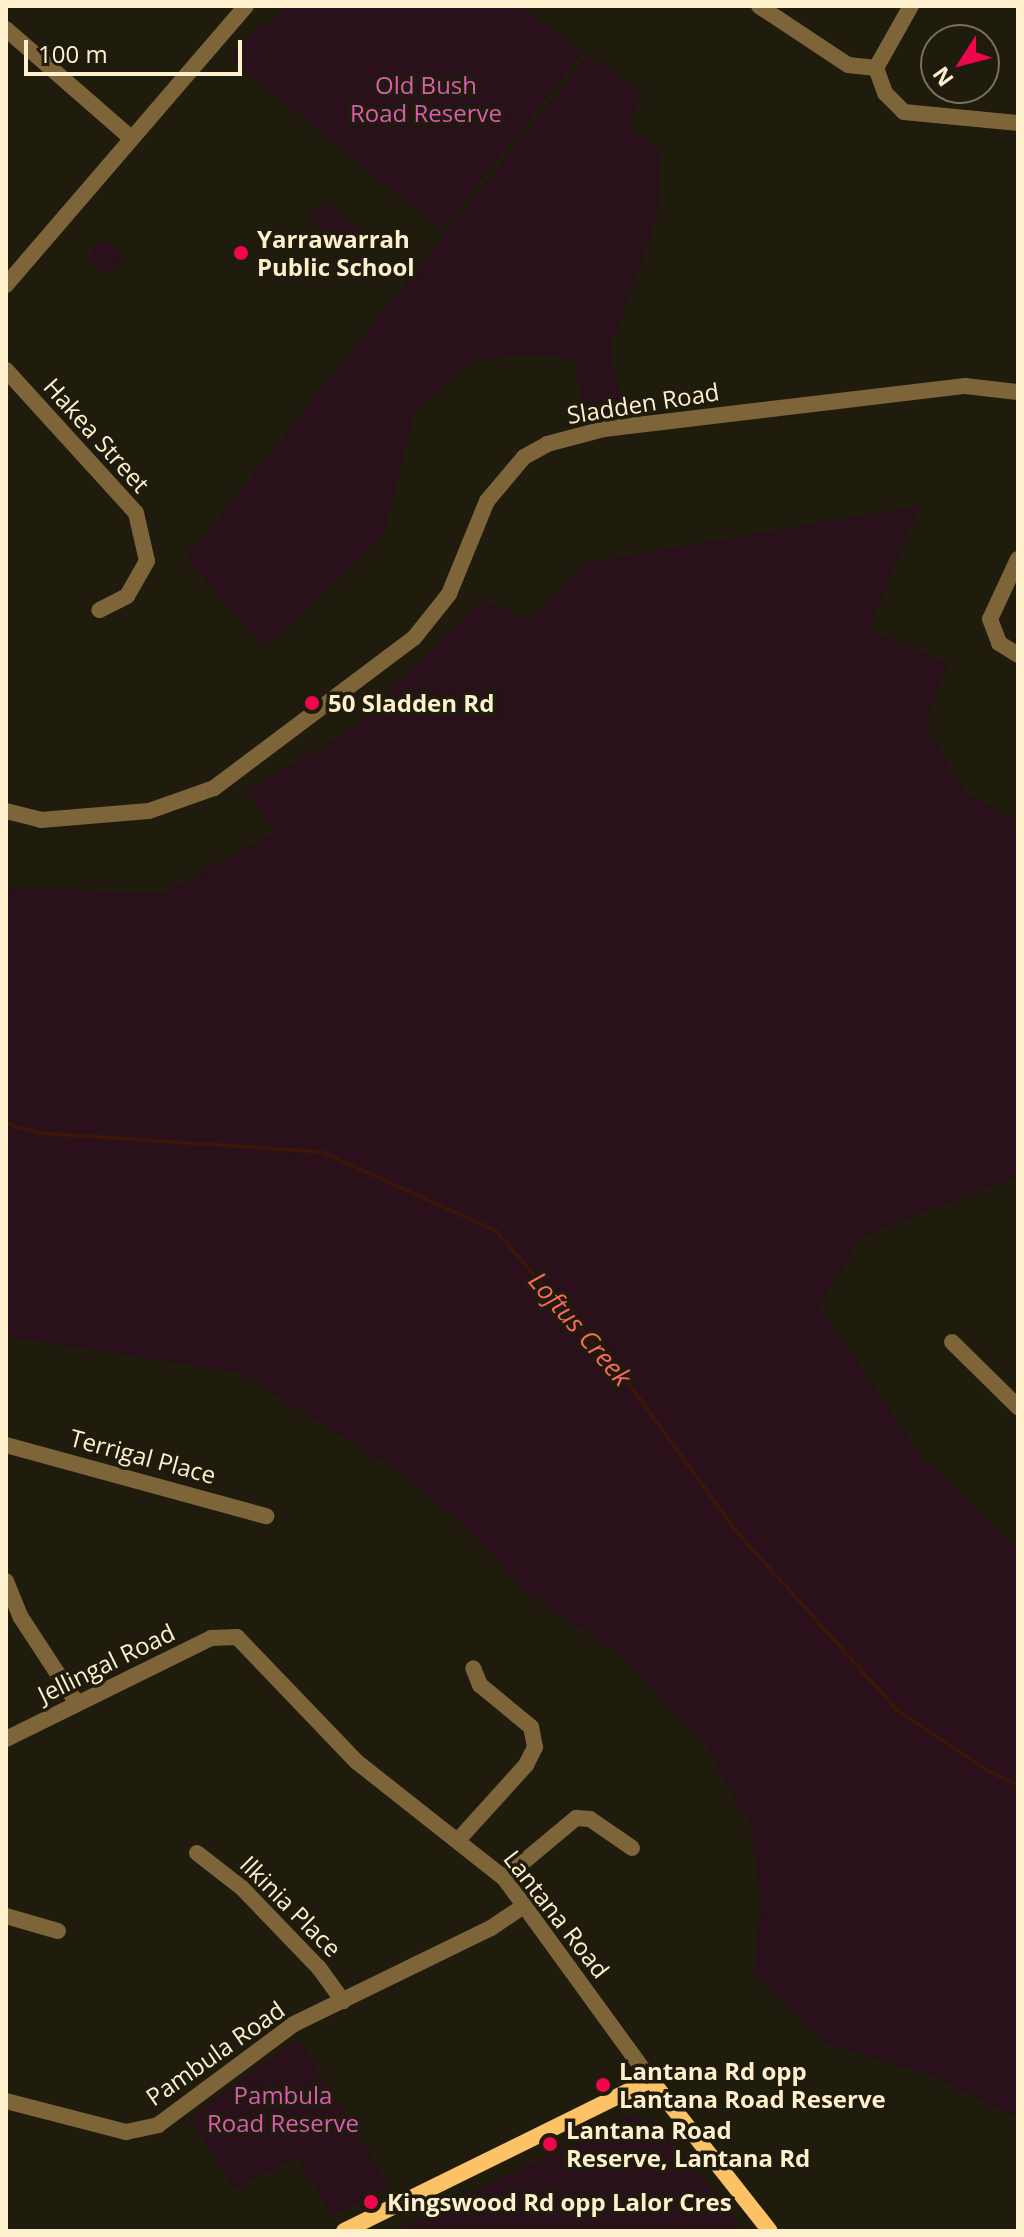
<!DOCTYPE html>
<html>
<head>
<meta charset="utf-8">
<style>
  body { margin:0 }
  #map { position:relative; width:1024px; height:2237px; overflow:hidden; background:#1f1b0d; font-family:"Open Sans",sans-serif }
  div>[style] { position:absolute }
  .green>* { inset:0; background:#29101b; transform-origin:0 0 }
  .round { border-radius:50% }
  .stream>* { height:4px; margin:-2px; padding:0 2px; transform-origin:2px; border-radius:2px; background:#3b150a }
  .street>* { height:16px; margin:-8px; padding:0 8px; transform-origin:8px; border-radius:8px; background:#7d6439 }
  .secondary>* { height:16px; margin:-8px; padding:0 8px; transform-origin:8px; border-radius:8px; background:#fbc266 }
  .dots>* { width:22px; height:22px; translate:-50% -50%; box-sizing:border-box; border:4px solid #1f1b0d; border-radius:50% }
  span { translate:-50% -50%; white-space:nowrap; text-align:center; line-height:1.15; -webkit-text-stroke:7px #1f1b0d; paint-order:stroke }
  .park-label { font-size:24px; color:#db5bb0 }
  .poi-label { font-size:24px; color:#feefcd; font-weight:700 }
  .left { translate:0 -50%; text-align:left }
  .street-label { font-size:24px; color:#feefcd }
  .water-label { font-size:26px; color:#fb665e; font-style:italic }
  .frame { position:absolute; inset:0; border:8px solid #feefcd; pointer-events:none }
  .north { position:absolute; left:920px; top:24px; width:80px; height:80px; box-sizing:border-box; background:#1f1b0d; border:2px solid #78705a; border-radius:50%; rotate:234deg; font-size:22px; font-weight:700; line-height:32px; text-align:center; color:#feefcd }
  .north::after { content:''; display:block; margin:auto; width:28px; height:36px; background:#f0064f; clip-path:polygon(50% 0,100% 100%,50% 72%,0 100%) }
  .scale { position:absolute; left:24px; top:40px; width:218px; height:36px; box-sizing:border-box; border:4px solid #feefcd; border-top:0; padding-left:10px; font-size:24px; line-height:28px; white-space:nowrap; color:#feefcd; -webkit-text-stroke:6px #1f1b0d; paint-order:stroke }
</style>
</head>
<body>
<div id="map">
  <div class="green">
    <i style="clip-path:polygon(287px 6px,520px 6px,583px 52px,441px 230px,231px 59px,255px 29px,274px 21px)"></i>
    <i style="clip-path:polygon(588px 55px,643px 95px,628px 124px,661px 156px,657px 217px,610px 348px,623px 411px,585px 415px,574px 360px,538px 354px,474px 359px,414px 411px,383px 536px,266px 648px,186px 559px)"></i>
    <i style="left:326px;top:200px;width:51px;height:24px;rotate:42deg"></i>
    <i class="round" style="left:90px;top:242px;width:30px;height:30px"></i>
    <i style="clip-path:polygon(920px 506px,868px 629px,948px 663px,924px 723px,966px 793px,1018px 822px,1018px 1176px,861px 1237px,819px 1306px,923px 1459px,1018px 1550px,1018px 2118px,931px 2076px,826px 2043px,754px 1974px,762px 1902px,750px 1825px,707px 1747px,621px 1655px,531px 1596px,468px 1530px,403px 1474px,241px 1373px,6px 1336px,6px 888px,163px 893px,276px 833px,247px 790px,347px 733px,482px 599px,531px 621px,584px 563px)"></i>
    <i style="clip-path:polygon(298px 2038px,390px 2188px,332px 2216px,298px 2157px,234px 2188px,190px 2117px)"></i>
    <i style="clip-path:polygon(633px 2114px,663px 2126px,745px 2231px,394px 2231px)"></i>
  </div>
  <div class="stream">
    <i style="left:6px;top:1123px;width:34px;rotate:17deg"></i>
    <i style="left:38px;top:1133px;width:285px;rotate:3.8deg"></i>
    <i style="left:322px;top:1152px;width:191px;rotate:24.4deg"></i>
    <i style="left:496px;top:1231px;width:211px;rotate:49.2deg"></i>
    <i style="left:634px;top:1391px;width:173px;rotate:53.9deg"></i>
    <i style="left:736px;top:1531px;width:241px;rotate:48deg"></i>
    <i style="left:897px;top:1710px;width:110px;rotate:33.8deg"></i>
    <i style="left:988px;top:1771px;width:33px;rotate:25deg"></i>
  </div>
  <div class="street">
    <i style="left:759px;top:6px;width:107px;rotate:33.5deg"></i>
    <i style="left:848px;top:65px;width:28px;rotate:6deg"></i>
    <i style="left:876px;top:68px;width:27px;rotate:70deg"></i>
    <i style="left:885px;top:93px;width:27px;rotate:45deg"></i>
    <i style="left:904px;top:112px;width:115px;rotate:5.5deg"></i>
    <i style="left:6px;top:29px;width:166px;rotate:41.1deg"></i>
    <i style="left:876px;top:68px;width:71px;rotate:-60.6deg"></i>
    <i style="left:6px;top:285px;width:368px;rotate:-49.3deg"></i>
    <i style="left:6px;top:370px;width:193px;rotate:47.7deg"></i>
    <i style="left:136px;top:513px;width:49px;rotate:77.1deg"></i>
    <i style="left:147px;top:561px;width:40px;rotate:119.7deg"></i>
    <i style="left:127px;top:596px;width:31px;rotate:153deg"></i>
    <i style="left:1018px;top:559px;width:66px;rotate:115deg"></i>
    <i style="left:990px;top:619px;width:26px;rotate:69deg"></i>
    <i style="left:999px;top:643px;width:22px;rotate:32deg"></i>
    <i style="left:6px;top:811px;width:36px;rotate:14deg"></i>
    <i style="left:41px;top:820px;width:108px;rotate:-4.8deg"></i>
    <i style="left:149px;top:811px;width:69px;rotate:-19.5deg"></i>
    <i style="left:214px;top:788px;width:250px;rotate:-36.9deg"></i>
    <i style="left:414px;top:638px;width:56px;rotate:-51.5deg"></i>
    <i style="left:449px;top:594px;width:100px;rotate:-67.8deg"></i>
    <i style="left:487px;top:501px;width:57px;rotate:-49.9deg"></i>
    <i style="left:524px;top:457px;width:26px;rotate:-29deg"></i>
    <i style="left:547px;top:444px;width:59px;rotate:-14.7deg"></i>
    <i style="left:604px;top:429px;width:364px;rotate:-6.8deg"></i>
    <i style="left:965px;top:386px;width:53px;rotate:6.5deg"></i>
    <i style="left:952px;top:1342px;width:93px;rotate:44.6deg"></i>
    <i style="left:6px;top:1445px;width:270px;rotate:15.3deg"></i>
    <i style="left:6px;top:1581px;width:38px;rotate:68deg"></i>
    <i style="left:20px;top:1616px;width:104px;rotate:56.8deg"></i>
    <i style="left:6px;top:1739px;width:229px;rotate:-26.2deg"></i>
    <i style="left:211px;top:1638px;width:26px;rotate:-2deg"></i>
    <i style="left:237px;top:1637px;width:173px;rotate:46.2deg"></i>
    <i style="left:357px;top:1762px;width:187px;rotate:38.3deg"></i>
    <i style="left:504px;top:1878px;width:250px;rotate:54deg"></i>
    <i style="left:459px;top:1839px;width:100px;rotate:-47.8deg"></i>
    <i style="left:526px;top:1765px;width:20px;rotate:-63deg"></i>
    <i style="left:535px;top:1747px;width:20px;rotate:-101deg"></i>
    <i style="left:531px;top:1727px;width:66px;rotate:-140.5deg"></i>
    <i style="left:480px;top:1685px;width:18px;rotate:-112deg"></i>
    <i style="left:197px;top:1853px;width:57px;rotate:37.9deg"></i>
    <i style="left:242px;top:1888px;width:111px;rotate:46.1deg"></i>
    <i style="left:319px;top:1968px;width:41px;rotate:54deg"></i>
    <i style="left:504px;top:1878px;width:94px;rotate:-39.8deg"></i>
    <i style="left:576px;top:1818px;width:14px;rotate:4deg"></i>
    <i style="left:590px;top:1819px;width:51px;rotate:34.6deg"></i>
    <i style="left:6px;top:1916px;width:54px;rotate:16.1deg"></i>
    <i style="left:6px;top:2101px;width:124px;rotate:14.5deg"></i>
    <i style="left:126px;top:2132px;width:33px;rotate:-12deg"></i>
    <i style="left:158px;top:2125px;width:169px;rotate:-36.6deg"></i>
    <i style="left:294px;top:2024px;width:219px;rotate:-26deg"></i>
    <i style="left:491px;top:1928px;width:40px;rotate:-34deg"></i>
  </div>
  <div class="secondary">
    <i style="left:344px;top:2231px;width:342px;rotate:-26.2deg"></i>
    <i style="left:651px;top:2080px;width:192px;rotate:51.8deg"></i>
  </div>
  <div class="dots">
    <i style="left:241px;top:253px;background:#f0064f"></i>
    <i style="left:312px;top:703px;background:#f0064f"></i>
    <i style="left:603px;top:2085px;background:#f0064f"></i>
    <i style="left:550px;top:2144px;background:#f0064f"></i>
    <i style="left:371px;top:2202px;background:#f0064f"></i>
  </div>
  <div class="park-label">
    <span style="left:426px;top:99px">Old Bush<br>Road Reserve</span>
    <span style="left:283px;top:2109px">Pambula<br>Road Reserve</span>
  </div>
  <div class="poi-label">
    <span class="left" style="left:257px;top:253px">Yarrawarrah<br>Public School</span>
    <span class="left" style="left:328px;top:703px">50 Sladden Rd</span>
    <span class="left" style="left:619px;top:2085px">Lantana Rd opp<br>Lantana Road Reserve</span>
    <span class="left" style="left:566px;top:2144px">Lantana Road<br>Reserve, Lantana Rd</span>
    <span class="left" style="left:387px;top:2202px">Kingswood Rd opp Lalor Cres</span>
  </div>
  <div class="street-label">
    <span style="left:643px;top:403px;rotate:-9deg">Sladden Road</span>
    <span style="left:97px;top:435px;rotate:48deg">Hakea Street</span>
    <span style="left:143px;top:1456px;rotate:15deg">Terrigal Place</span>
    <span style="left:106px;top:1663px;rotate:-26deg">Jellingal Road</span>
    <span style="left:291px;top:1906px;rotate:45deg">Ilkinia Place</span>
    <span style="left:557px;top:1914px;rotate:52deg">Lantana Road</span>
    <span style="left:215px;top:2053px;rotate:-35deg">Pambula Road</span>
  </div>
  <div class="water-label">
    <span style="left:580px;top:1329px;rotate:49deg">Loftus Creek</span>
  </div>
  <div class="frame"></div>
  <div class="north">N</div>
  <div class="scale">100 m</div>
</div>
</body>
</html>
